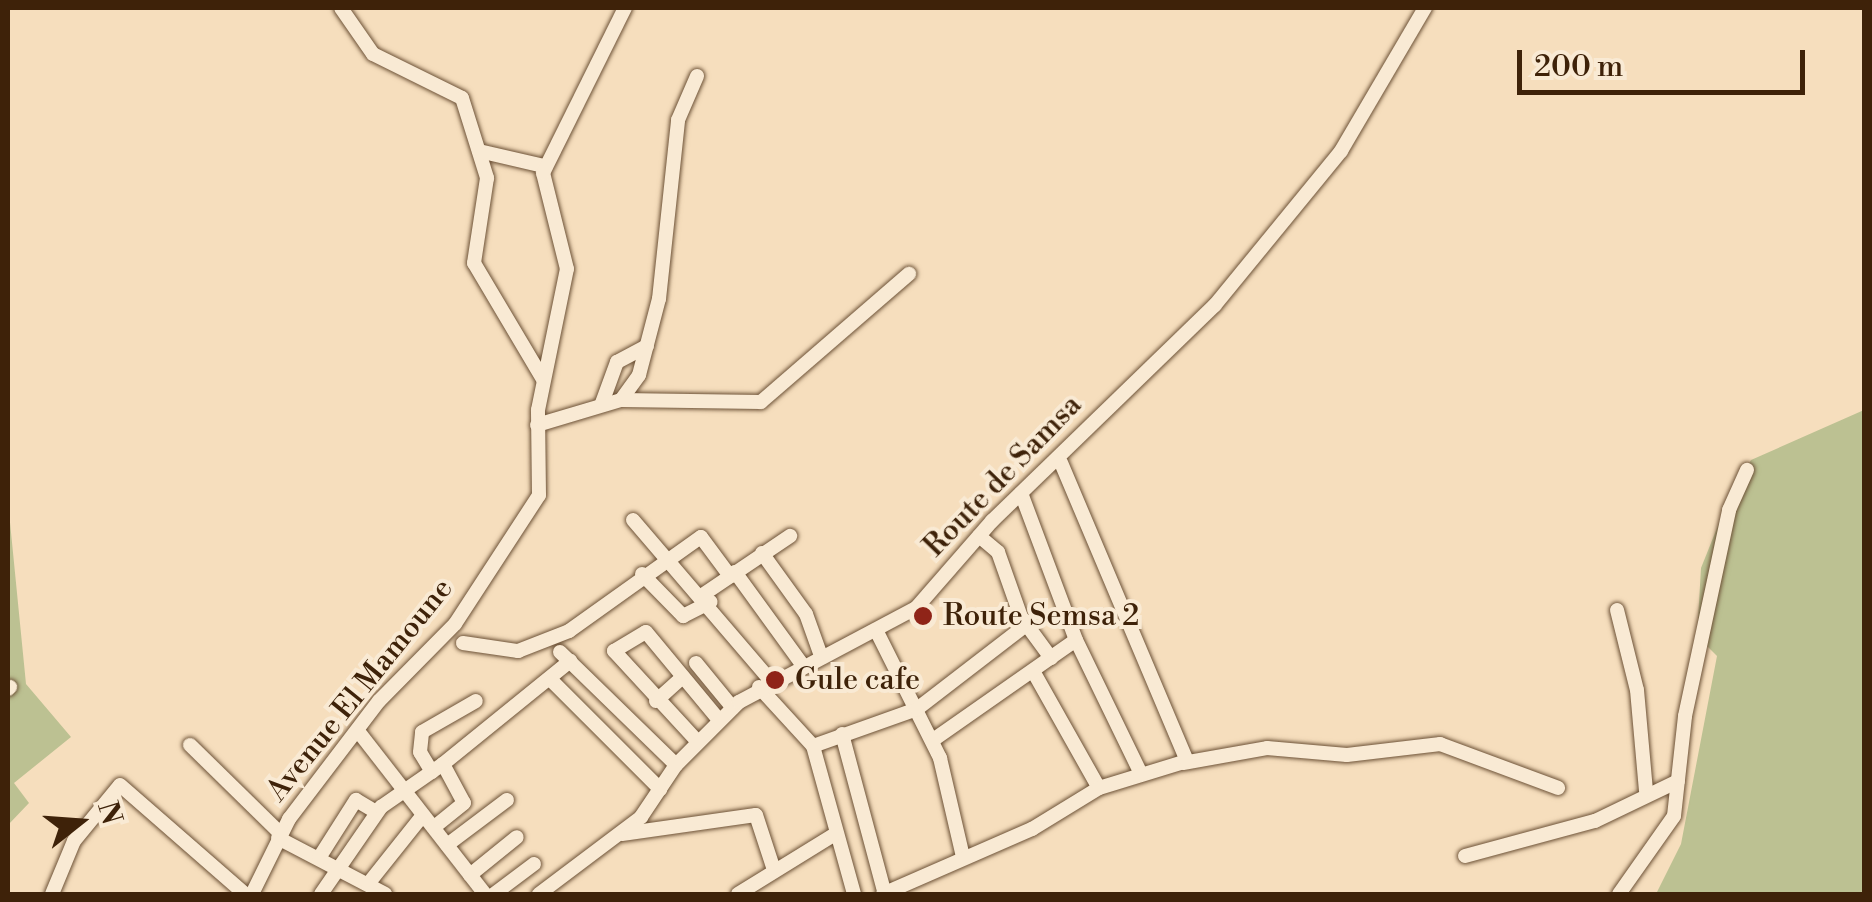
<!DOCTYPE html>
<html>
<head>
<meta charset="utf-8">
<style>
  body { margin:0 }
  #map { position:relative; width:1872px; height:902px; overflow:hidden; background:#f6debd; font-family:"Libre Bodoni",serif }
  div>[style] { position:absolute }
  .green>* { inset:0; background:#bcc192 }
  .roads { filter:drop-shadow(0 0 2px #6c5136) drop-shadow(0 0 2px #6c5136) }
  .minor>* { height:14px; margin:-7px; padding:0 7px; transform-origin:7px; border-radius:7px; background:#f9ead4 }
  .dots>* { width:28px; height:28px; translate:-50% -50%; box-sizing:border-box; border:5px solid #f9ead4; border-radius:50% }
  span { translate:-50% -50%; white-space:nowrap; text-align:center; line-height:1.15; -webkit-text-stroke:8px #f9ead4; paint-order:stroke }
  .street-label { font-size:30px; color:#3e2209 }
  .poi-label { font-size:30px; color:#3e2209 }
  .left { translate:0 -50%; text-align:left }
  .frame { position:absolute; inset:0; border:10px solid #3e2209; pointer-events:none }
  .north { position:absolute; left:30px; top:772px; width:100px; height:100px; -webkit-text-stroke:8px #f9ead4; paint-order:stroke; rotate:73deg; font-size:28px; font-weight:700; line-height:40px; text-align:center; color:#3e2209 }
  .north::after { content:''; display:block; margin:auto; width:35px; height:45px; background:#3e2209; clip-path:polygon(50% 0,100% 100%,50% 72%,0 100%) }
  .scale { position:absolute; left:1517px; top:50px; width:288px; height:45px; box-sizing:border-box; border:5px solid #3e2209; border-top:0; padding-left:12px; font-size:30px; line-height:35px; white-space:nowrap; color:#3e2209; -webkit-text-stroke:8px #f9ead4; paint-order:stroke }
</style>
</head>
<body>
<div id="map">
  <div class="green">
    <i style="clip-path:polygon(1864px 410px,1864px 894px,1656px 894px,1681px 844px,1717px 656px,1697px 636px,1701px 568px,1731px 493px,1751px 460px)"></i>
    <i style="clip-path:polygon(8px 502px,26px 684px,71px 737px,14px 783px,29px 803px,8px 825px)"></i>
  </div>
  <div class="roads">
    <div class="minor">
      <i style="left:341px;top:8px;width:56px;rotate:55.2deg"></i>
      <i style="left:373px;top:54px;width:99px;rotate:26.3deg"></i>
      <i style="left:462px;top:98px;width:84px;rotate:72.6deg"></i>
      <i style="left:487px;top:178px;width:86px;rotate:98.7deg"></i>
      <i style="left:474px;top:263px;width:135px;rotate:59.3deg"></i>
      <i style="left:479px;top:151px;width:67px;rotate:13deg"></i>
      <i style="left:621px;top:400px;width:31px;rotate:-54deg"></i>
      <i style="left:639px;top:375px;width:79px;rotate:-75.3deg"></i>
      <i style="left:659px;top:299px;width:180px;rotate:-83.9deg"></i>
      <i style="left:678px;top:120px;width:48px;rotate:-66.6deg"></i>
      <i style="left:602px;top:403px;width:44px;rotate:-69.9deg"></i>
      <i style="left:617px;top:362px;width:34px;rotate:-28deg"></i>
      <i style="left:537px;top:425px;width:88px;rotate:-16.6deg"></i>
      <i style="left:621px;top:400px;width:140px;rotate:0.8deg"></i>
      <i style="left:761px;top:402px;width:196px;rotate:-40.9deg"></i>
      <i style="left:1021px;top:493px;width:157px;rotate:69.5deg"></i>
      <i style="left:1076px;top:640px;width:149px;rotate:64.1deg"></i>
      <i style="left:633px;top:520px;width:211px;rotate:49.4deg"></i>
      <i style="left:979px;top:536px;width:25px;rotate:40deg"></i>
      <i style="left:998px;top:552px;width:69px;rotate:70.5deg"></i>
      <i style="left:1021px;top:617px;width:51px;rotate:53.8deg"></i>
      <i style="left:762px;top:553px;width:75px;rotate:54.2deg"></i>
      <i style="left:806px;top:614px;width:45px;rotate:70.3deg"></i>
      <i style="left:735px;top:572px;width:112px;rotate:54deg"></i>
      <i style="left:642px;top:574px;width:59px;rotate:45.7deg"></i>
      <i style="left:683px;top:616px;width:31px;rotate:-27deg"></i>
      <i style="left:704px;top:594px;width:104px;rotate:-34deg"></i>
      <i style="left:1617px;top:610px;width:82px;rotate:76deg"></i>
      <i style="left:1637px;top:690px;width:101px;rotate:84.9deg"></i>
      <i style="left:878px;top:634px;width:139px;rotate:63.4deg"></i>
      <i style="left:940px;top:758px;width:102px;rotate:76.9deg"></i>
      <i style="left:463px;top:643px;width:56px;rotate:8.3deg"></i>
      <i style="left:518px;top:651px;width:55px;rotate:-21.4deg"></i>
      <i style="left:569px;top:631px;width:162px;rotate:-35.5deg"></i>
      <i style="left:701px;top:537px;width:49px;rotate:53.4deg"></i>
      <i style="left:560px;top:652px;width:162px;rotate:44.2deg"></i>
      <i style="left:696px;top:663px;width:58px;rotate:50.6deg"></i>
      <i style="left:1033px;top:671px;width:134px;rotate:60.6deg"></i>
      <i style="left:550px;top:679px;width:156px;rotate:45deg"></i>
      <i style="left:759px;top:687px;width:80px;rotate:47.5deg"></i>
      <i style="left:813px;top:746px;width:154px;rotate:74.5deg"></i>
      <i style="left:8px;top:689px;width:3px;rotate:-45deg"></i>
      <i style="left:656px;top:701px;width:36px;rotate:-42deg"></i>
      <i style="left:358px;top:731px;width:207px;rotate:52.1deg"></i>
      <i style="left:842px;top:734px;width:166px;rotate:75deg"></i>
      <i style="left:933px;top:740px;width:174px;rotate:-35deg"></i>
      <i style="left:698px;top:742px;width:124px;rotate:-132.7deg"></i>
      <i style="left:614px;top:651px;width:37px;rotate:-31deg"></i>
      <i style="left:646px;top:632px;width:114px;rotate:50.3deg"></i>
      <i style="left:190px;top:745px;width:126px;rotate:44.4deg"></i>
      <i style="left:813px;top:746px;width:110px;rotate:-19.6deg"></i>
      <i style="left:917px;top:709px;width:138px;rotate:-37.6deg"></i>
      <i style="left:1183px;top:763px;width:85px;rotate:-10.1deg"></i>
      <i style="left:1267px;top:748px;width:80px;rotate:5deg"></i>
      <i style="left:1347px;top:755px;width:94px;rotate:-6.7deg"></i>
      <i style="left:1440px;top:744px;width:126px;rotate:20.4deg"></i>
      <i style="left:443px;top:764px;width:164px;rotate:-39deg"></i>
      <i style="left:432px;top:772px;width:23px;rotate:-121deg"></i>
      <i style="left:420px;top:752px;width:20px;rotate:-84deg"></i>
      <i style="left:422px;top:732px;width:62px;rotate:-29.9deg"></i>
      <i style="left:622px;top:834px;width:135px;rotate:-8.1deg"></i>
      <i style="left:756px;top:815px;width:58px;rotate:71.9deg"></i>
      <i style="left:278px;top:838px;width:121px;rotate:27.6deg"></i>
      <i style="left:447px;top:845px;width:75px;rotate:-36.9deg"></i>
      <i style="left:1465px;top:856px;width:135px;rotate:-15.1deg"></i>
      <i style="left:1595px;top:821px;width:92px;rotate:-25.7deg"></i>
      <i style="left:319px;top:858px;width:69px;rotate:-57.5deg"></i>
      <i style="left:356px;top:800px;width:23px;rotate:31deg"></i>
      <i style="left:470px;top:875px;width:60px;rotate:-39deg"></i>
      <i style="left:368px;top:884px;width:88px;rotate:-51.4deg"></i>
      <i style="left:52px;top:894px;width:57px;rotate:-67.5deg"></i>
      <i style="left:74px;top:841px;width:72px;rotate:-50.6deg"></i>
      <i style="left:120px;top:785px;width:166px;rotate:41.1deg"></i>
      <i style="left:252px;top:894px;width:84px;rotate:-63.7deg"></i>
      <i style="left:289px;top:819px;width:148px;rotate:-52.7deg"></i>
      <i style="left:379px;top:701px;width:108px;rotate:-45.4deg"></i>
      <i style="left:455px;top:624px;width:154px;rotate:-56.9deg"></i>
      <i style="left:539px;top:495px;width:85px;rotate:-90.7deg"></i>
      <i style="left:538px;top:410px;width:144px;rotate:-78.4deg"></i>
      <i style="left:567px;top:269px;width:99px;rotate:-104deg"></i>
      <i style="left:543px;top:173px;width:184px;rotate:-63.6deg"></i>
      <i style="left:321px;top:894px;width:106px;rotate:-55.4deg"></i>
      <i style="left:381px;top:807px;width:75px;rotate:-34.7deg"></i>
      <i style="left:443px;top:764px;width:44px;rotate:61.7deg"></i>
      <i style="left:464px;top:803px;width:38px;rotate:141deg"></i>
      <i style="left:494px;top:894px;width:50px;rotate:-36.9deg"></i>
      <i style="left:539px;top:894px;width:128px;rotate:-37deg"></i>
      <i style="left:641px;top:817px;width:63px;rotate:-56.1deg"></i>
      <i style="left:676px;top:765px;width:89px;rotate:-45deg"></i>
      <i style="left:739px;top:702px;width:200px;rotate:-28deg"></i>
      <i style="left:916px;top:608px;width:116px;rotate:-48.9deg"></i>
      <i style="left:992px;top:521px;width:310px;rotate:-44.1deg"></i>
      <i style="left:1215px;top:305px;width:199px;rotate:-50.7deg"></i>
      <i style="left:1341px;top:151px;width:166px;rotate:-59.6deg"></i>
      <i style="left:738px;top:894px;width:114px;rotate:-31.7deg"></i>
      <i style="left:883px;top:894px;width:163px;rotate:-23.6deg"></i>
      <i style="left:1032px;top:829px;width:79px;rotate:-31.5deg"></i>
      <i style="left:1099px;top:788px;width:92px;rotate:-17.1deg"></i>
      <i style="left:1187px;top:761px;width:324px;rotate:-112.9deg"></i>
      <i style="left:1619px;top:894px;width:95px;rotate:-54.8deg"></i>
      <i style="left:1674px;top:816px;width:101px;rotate:-83.7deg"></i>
      <i style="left:1685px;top:716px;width:211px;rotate:-77.9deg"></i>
      <i style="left:1729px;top:510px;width:44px;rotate:-65.8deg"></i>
    </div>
  </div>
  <div class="dots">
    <i style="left:923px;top:616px;background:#8f2418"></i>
    <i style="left:775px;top:680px;background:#8f2418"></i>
  </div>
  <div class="street-label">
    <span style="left:1003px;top:476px;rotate:-46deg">Route de Samsa</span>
    <span style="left:360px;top:690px;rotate:-51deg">Avenue El Mamoune</span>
  </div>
  <div class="poi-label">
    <span class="left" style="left:943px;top:616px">Route Semsa 2</span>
    <span class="left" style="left:795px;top:680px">Gule cafe</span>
  </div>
  <div class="frame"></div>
  <div class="north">N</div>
  <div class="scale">200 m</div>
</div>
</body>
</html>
